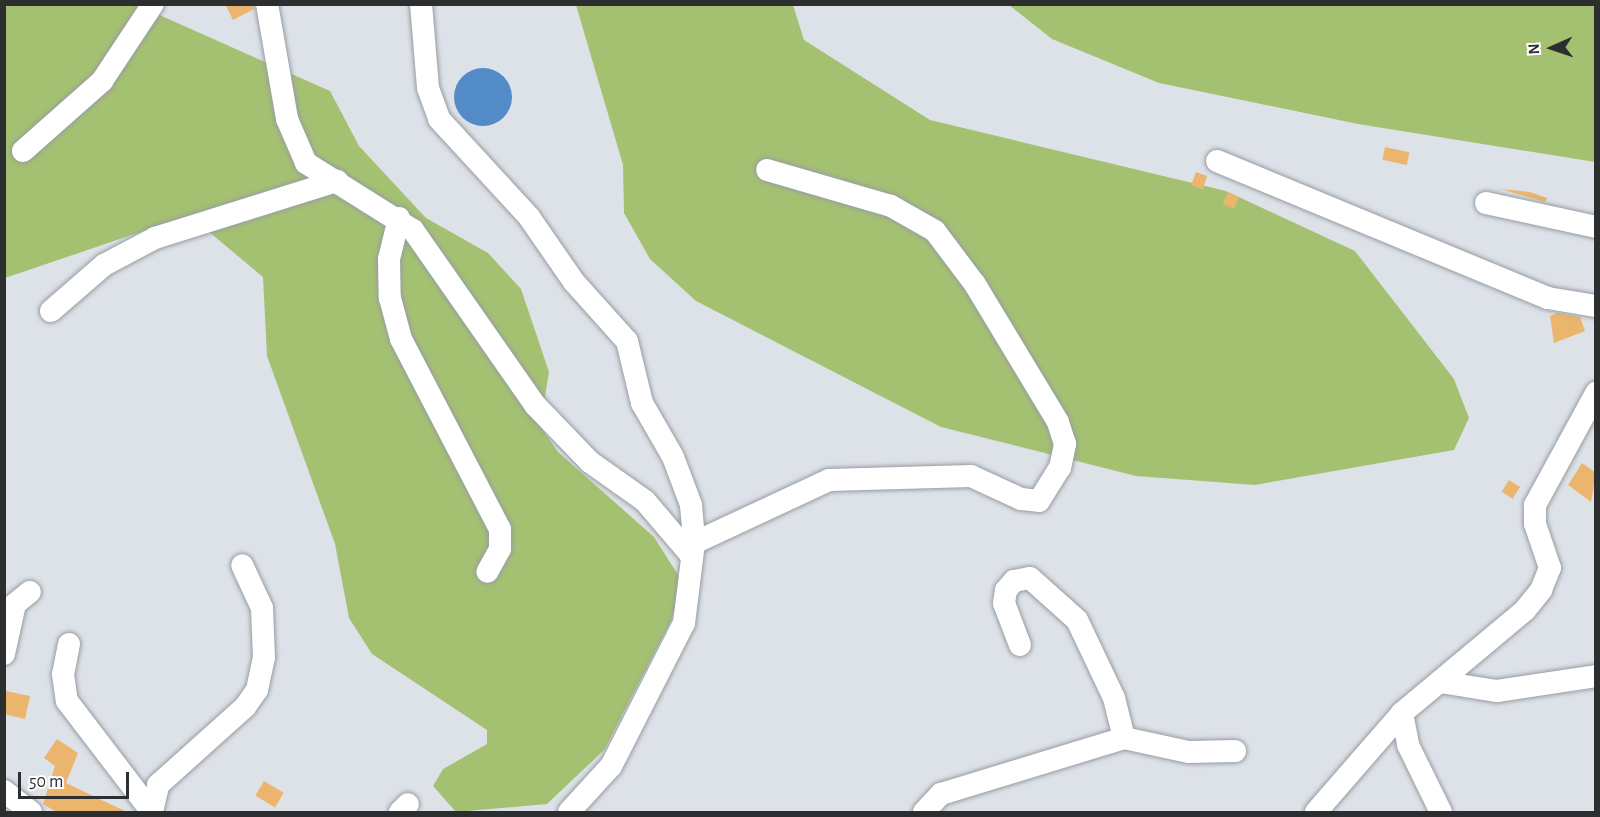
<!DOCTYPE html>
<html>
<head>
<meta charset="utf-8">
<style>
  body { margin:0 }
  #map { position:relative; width:1600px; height:817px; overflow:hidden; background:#dde2e8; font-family:"Alegreya Sans",sans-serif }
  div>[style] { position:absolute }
  .forest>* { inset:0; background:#a4c172 }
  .water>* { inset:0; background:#528bc7 }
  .round { border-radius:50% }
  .building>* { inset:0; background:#ecb56e; transform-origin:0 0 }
  .roads { filter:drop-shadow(0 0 2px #979ca2) drop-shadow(0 0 2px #979ca2) }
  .minor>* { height:22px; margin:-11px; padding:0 11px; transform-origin:11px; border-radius:11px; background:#fff }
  span { translate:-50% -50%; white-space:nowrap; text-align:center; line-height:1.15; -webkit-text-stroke:6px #fff; paint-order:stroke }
  .frame { position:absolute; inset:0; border:6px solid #2c2e30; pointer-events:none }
  .north { position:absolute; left:1522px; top:18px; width:60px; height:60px; -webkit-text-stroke:4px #fff; paint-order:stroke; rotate:267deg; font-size:16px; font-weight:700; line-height:24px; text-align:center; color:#2c2e30 }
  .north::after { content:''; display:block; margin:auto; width:21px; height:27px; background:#2c2e30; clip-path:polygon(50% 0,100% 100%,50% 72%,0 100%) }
  .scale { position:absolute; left:18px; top:772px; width:111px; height:27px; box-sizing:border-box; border:3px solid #2c2e30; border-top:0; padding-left:8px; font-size:18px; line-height:21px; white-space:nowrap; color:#2c2e30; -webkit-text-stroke:4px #fff; paint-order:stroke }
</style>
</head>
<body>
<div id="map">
  <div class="forest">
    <i style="clip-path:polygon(4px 5px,137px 5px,330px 91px,359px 146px,426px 218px,488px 253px,521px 289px,549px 372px,540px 426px,558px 452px,654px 537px,682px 581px,671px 621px,604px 750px,547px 804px,456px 812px,433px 786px,443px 769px,487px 744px,487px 730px,372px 654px,349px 618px,335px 544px,267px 356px,263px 277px,202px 226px,164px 224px,5px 278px)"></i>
    <i style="clip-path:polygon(576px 5px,793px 5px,804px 40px,930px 120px,1226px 191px,1355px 251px,1454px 379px,1469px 418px,1454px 450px,1255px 485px,1136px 476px,941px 427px,696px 301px,650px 259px,624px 213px,623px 165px)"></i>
    <i style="clip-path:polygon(1009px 5px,1595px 5px,1595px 162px,1358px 124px,1159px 83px,1052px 39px)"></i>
  </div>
  <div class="water">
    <i class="round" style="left:454px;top:68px;width:58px;height:58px"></i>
  </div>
  <div class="building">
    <i style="clip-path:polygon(225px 4px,254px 4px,254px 9px,233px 20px)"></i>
    <i style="left:1385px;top:147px;width:25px;height:13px;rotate:12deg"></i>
    <i style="left:1196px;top:172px;width:12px;height:14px;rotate:20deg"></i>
    <i style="clip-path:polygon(1501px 189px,1530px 192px,1547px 198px,1545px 202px)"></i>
    <i style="left:1228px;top:192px;width:12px;height:13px;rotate:24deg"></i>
    <i style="clip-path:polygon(1557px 313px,1580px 317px,1585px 331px,1554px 343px,1550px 316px)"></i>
    <i style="clip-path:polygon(1582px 463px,1596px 473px,1591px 502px,1568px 485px)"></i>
    <i style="left:1509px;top:480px;width:13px;height:14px;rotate:32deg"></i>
    <i style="clip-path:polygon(6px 691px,30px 696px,25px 719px,4px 714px)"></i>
    <i style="clip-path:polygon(57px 739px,78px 753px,66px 783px,129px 813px,58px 813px,43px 804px,55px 766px,44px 758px)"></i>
    <i style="left:264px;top:781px;width:23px;height:17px;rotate:31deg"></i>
  </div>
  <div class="roads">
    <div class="minor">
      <i style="left:267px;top:4px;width:117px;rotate:80.1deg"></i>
      <i style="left:287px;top:119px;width:48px;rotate:66.6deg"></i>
      <i style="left:306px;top:163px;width:126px;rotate:32.1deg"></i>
      <i style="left:413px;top:230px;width:213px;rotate:55.1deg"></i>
      <i style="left:535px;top:405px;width:79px;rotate:46deg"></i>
      <i style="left:590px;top:462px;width:67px;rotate:35.3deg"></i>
      <i style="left:645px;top:501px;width:71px;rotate:49.6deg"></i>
      <i style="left:421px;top:4px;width:84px;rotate:85.2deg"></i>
      <i style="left:428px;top:88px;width:33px;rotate:70deg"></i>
      <i style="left:439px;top:119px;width:133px;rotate:47.4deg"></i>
      <i style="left:529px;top:217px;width:79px;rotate:55.3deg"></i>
      <i style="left:574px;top:282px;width:79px;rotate:48.1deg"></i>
      <i style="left:627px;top:341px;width:64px;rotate:76.4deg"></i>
      <i style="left:642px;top:403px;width:62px;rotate:60.1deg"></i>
      <i style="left:673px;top:457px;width:51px;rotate:69.4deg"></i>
      <i style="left:691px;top:505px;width:38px;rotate:85deg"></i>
      <i style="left:694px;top:543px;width:81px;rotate:97.1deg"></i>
      <i style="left:684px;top:623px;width:161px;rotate:117deg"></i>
      <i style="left:611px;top:766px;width:62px;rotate:132.4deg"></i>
      <i style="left:23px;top:151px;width:106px;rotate:-41.5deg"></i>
      <i style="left:102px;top:81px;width:92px;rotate:-56.5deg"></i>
      <i style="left:1217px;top:161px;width:358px;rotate:22.5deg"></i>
      <i style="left:1548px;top:298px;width:49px;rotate:9.5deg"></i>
      <i style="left:1486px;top:203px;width:113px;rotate:12.3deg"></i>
      <i style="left:399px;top:218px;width:42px;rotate:103.7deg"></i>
      <i style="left:389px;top:259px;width:39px;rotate:89deg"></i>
      <i style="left:390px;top:298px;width:42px;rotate:75deg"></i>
      <i style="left:401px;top:339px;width:214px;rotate:62.5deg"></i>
      <i style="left:500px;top:529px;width:20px;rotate:90deg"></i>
      <i style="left:500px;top:549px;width:26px;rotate:119deg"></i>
      <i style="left:51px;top:311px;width:70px;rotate:-41deg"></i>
      <i style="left:104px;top:265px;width:58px;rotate:-27.9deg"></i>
      <i style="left:155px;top:238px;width:191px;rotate:-17.4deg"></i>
      <i style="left:694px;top:543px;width:149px;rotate:-25deg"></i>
      <i style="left:829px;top:480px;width:142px;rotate:-1.6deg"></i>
      <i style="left:971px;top:476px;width:55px;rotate:24.7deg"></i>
      <i style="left:1021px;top:499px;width:18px;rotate:6deg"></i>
      <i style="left:1039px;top:501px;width:39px;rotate:-58deg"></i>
      <i style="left:1060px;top:468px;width:25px;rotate:-78deg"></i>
      <i style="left:1065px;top:444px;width:23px;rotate:-108deg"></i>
      <i style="left:1058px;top:422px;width:162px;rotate:-121.1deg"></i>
      <i style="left:974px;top:283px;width:65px;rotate:-126.9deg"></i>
      <i style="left:935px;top:231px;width:51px;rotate:-150.4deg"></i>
      <i style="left:891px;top:206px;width:129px;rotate:-163.8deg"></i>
      <i style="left:69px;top:644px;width:31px;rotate:101deg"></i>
      <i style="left:63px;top:674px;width:27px;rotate:82deg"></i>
      <i style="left:67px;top:701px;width:138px;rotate:52.6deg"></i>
      <i style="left:1020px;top:645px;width:45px;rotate:-110.9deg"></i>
      <i style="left:1004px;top:603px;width:13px;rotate:-81deg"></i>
      <i style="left:1006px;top:590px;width:12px;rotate:-48deg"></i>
      <i style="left:1014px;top:581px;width:16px;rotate:-11deg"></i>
      <i style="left:1030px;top:578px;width:63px;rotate:41.8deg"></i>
      <i style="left:1077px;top:620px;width:86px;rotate:64.6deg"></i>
      <i style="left:1114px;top:698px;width:41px;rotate:76deg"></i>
      <i style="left:4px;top:654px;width:51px;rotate:-77.6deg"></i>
      <i style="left:15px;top:604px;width:19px;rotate:-39deg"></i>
      <i style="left:1440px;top:682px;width:58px;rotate:9deg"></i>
      <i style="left:1497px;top:691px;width:100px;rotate:-8.6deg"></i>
      <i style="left:1402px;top:713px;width:33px;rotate:79deg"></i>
      <i style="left:1408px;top:745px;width:75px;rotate:63.8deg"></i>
      <i style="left:4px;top:791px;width:34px;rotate:38deg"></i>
      <i style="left:152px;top:812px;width:28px;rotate:-77deg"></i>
      <i style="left:158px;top:785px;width:117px;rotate:-41.9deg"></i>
      <i style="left:245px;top:707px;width:21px;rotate:-55deg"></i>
      <i style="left:257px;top:690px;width:33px;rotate:-78deg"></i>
      <i style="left:264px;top:658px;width:50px;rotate:-92.3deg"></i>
      <i style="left:262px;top:608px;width:47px;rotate:-114.9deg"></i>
      <i style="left:400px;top:812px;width:11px;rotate:-45deg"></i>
      <i style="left:924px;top:812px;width:25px;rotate:-47deg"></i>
      <i style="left:941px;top:794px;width:191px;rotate:-17deg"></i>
      <i style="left:1124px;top:738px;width:66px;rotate:12.2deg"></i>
      <i style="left:1189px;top:752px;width:46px;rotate:-1.2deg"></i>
      <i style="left:1316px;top:812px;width:131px;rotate:-49deg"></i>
      <i style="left:1402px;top:713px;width:160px;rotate:-39.9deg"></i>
      <i style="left:1525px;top:610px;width:26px;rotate:-51deg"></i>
      <i style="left:1541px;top:590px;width:24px;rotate:-68deg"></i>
      <i style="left:1550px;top:568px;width:46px;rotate:-108.8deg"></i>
      <i style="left:1535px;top:524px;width:19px;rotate:-90deg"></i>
      <i style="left:1535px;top:505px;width:128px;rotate:-61.4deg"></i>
    </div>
  </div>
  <div class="frame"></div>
  <div class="north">N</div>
  <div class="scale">50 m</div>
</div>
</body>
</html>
